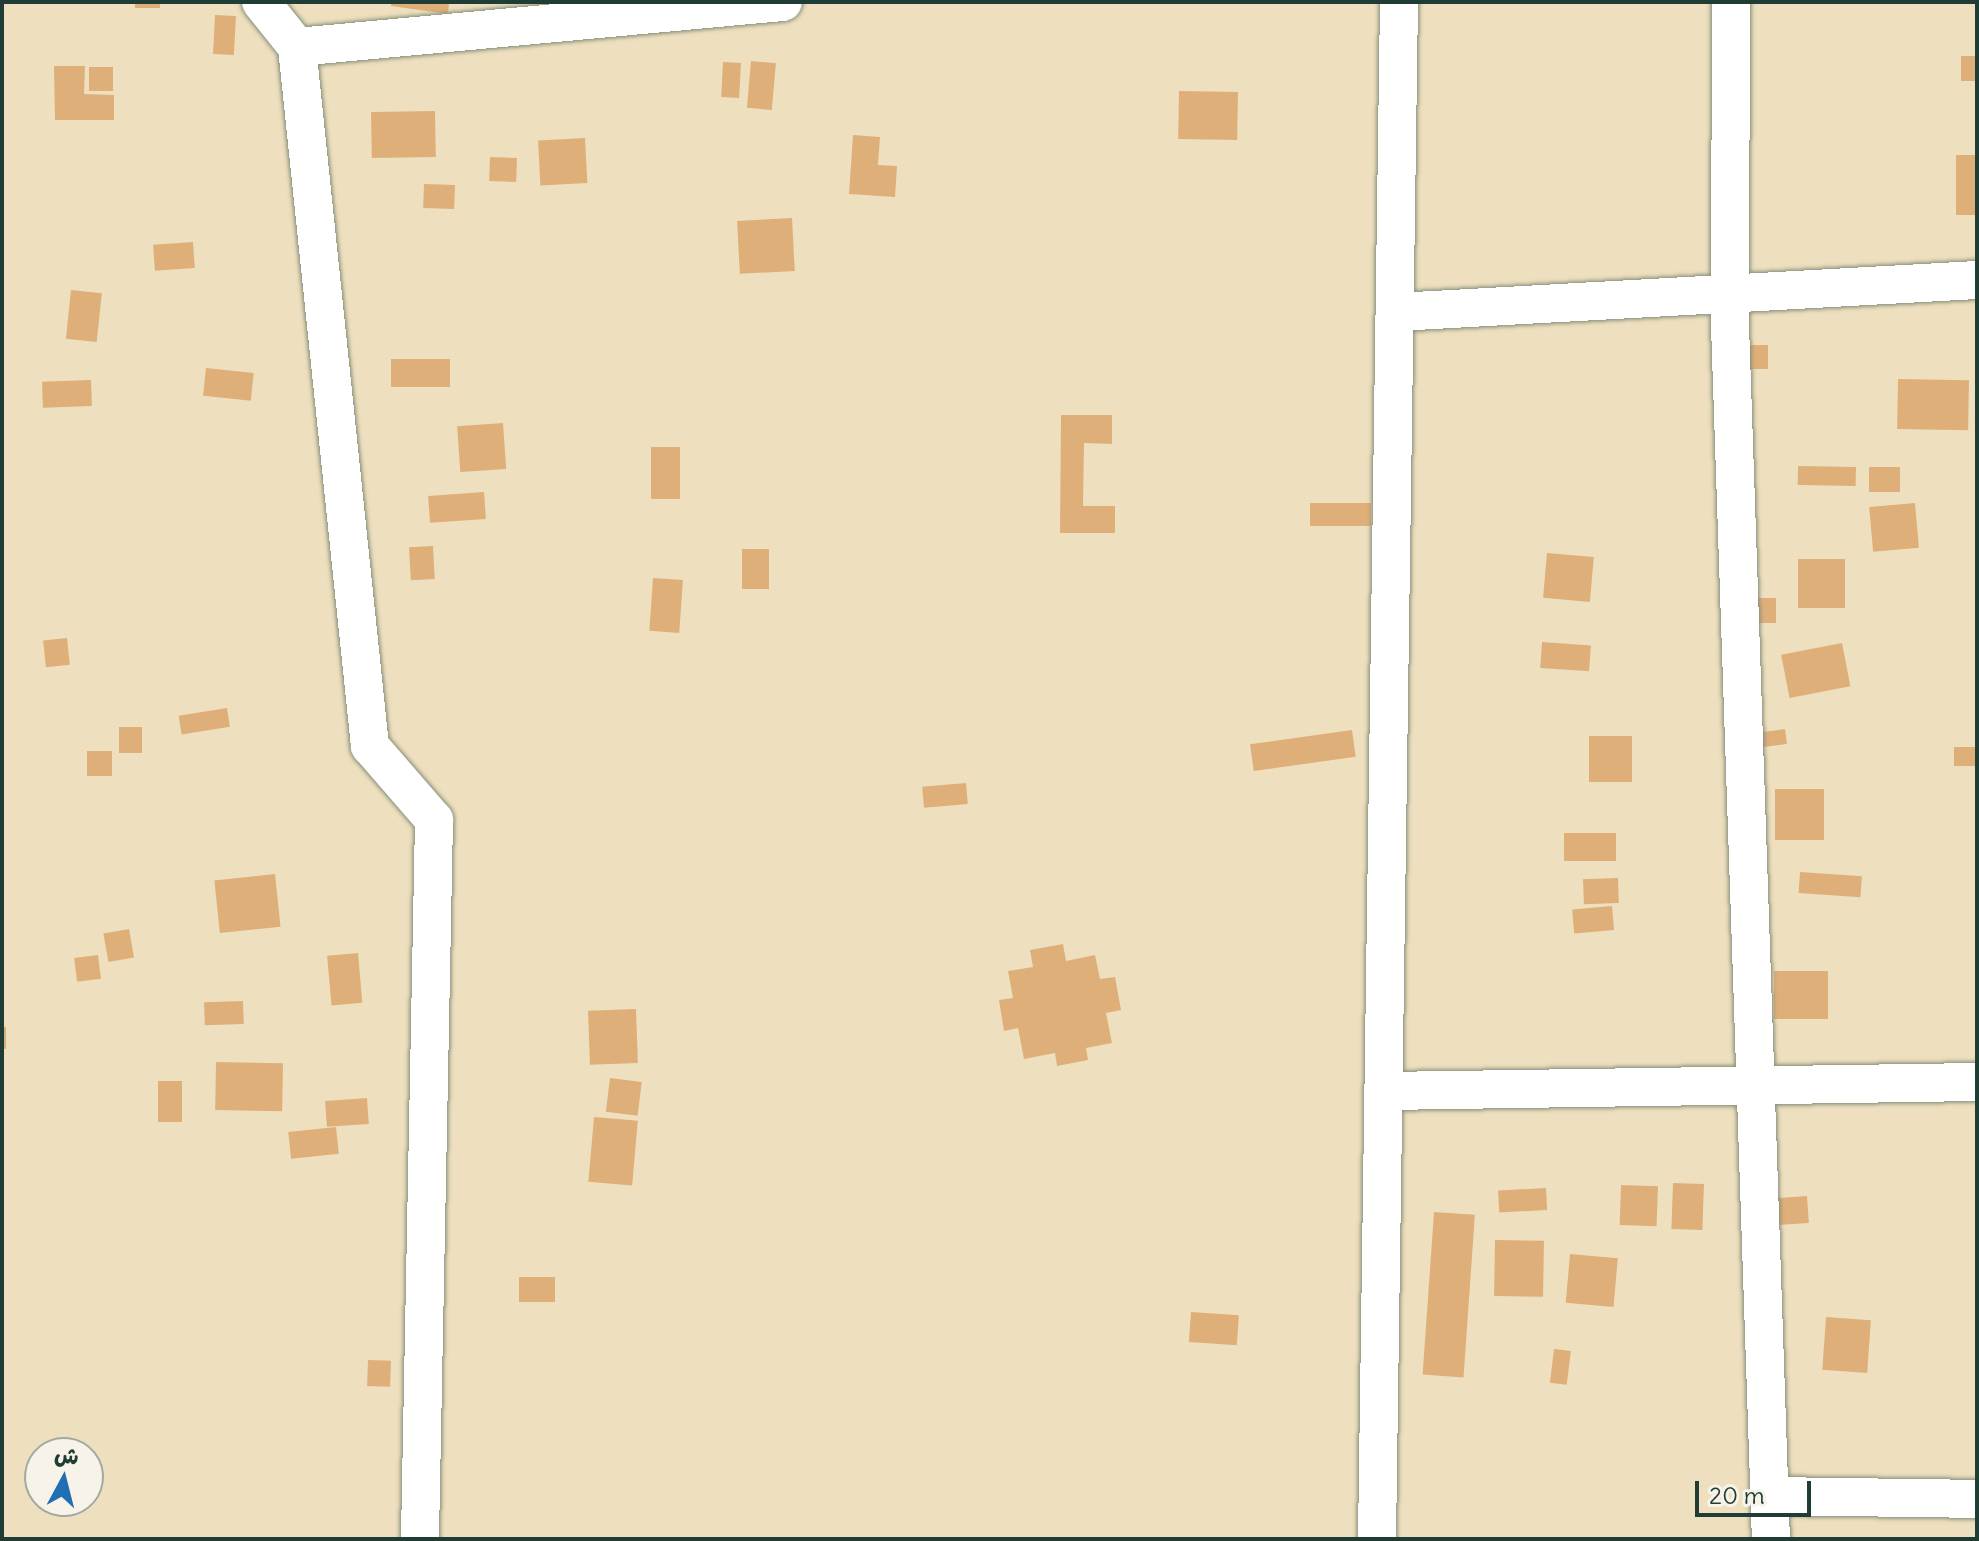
<!DOCTYPE html>
<html>
<head>
<meta charset="utf-8">
<style>
  body { margin:0 }
  #map { position:relative; width:1979px; height:1541px; overflow:hidden; background:#eee0bf; font-family:Delius,"Playpen Sans Arabic",sans-serif }
  div>[style] { position:absolute }
  .building>* { inset:0; background:#dfaf79; transform-origin:0 0 }
  .roads { filter:drop-shadow(0 0 2px #868e7a) drop-shadow(0 0 2px #868e7a) }
  .minor>* { height:38px; margin:-19px; padding:0 19px; transform-origin:19px; border-radius:19px; background:#fff }
  span { translate:-50% -50%; white-space:nowrap; text-align:center; line-height:1.15; -webkit-text-stroke:6px #f7f3e8; paint-order:stroke }
  .frame { position:absolute; inset:0; border:4px solid #1f3d34; pointer-events:none }
  .north { position:absolute; left:24px; top:1437px; width:80px; height:80px; box-sizing:border-box; background:#f7f3e8; border:2px solid #a1aaa0; border-radius:50%; rotate:7deg; font-size:22px; font-weight:700; line-height:32px; text-align:center; color:#1f3d34 }
  .north::after { content:''; display:block; margin:auto; width:28px; height:36px; background:#1f6fb2; clip-path:polygon(50% 0,100% 100%,50% 72%,0 100%) }
  .scale { position:absolute; left:1695px; top:1481px; width:116px; height:36px; box-sizing:border-box; border:4px solid #1f3d34; border-top:0; padding-left:10px; font-size:24px; line-height:28px; white-space:nowrap; color:#1f3d34; -webkit-text-stroke:6px #f7f3e8; paint-order:stroke }
</style>
</head>
<body>
<div id="map">
  <div class="building">
    <i style="left:135px;top:2px;width:25px;height:6px"></i>
    <i style="clip-path:polygon(392px 2px,449px 2px,448px 14px,391px 6px)"></i>
    <i style="left:215px;top:15px;width:21px;height:39px;rotate:3deg"></i>
    <i style="left:1977px;top:56px;width:25px;height:16px;rotate:90deg"></i>
    <i style="left:751px;top:61px;width:25px;height:47px;rotate:5deg"></i>
    <i style="left:723px;top:62px;width:18px;height:35px;rotate:3deg"></i>
    <i style="clip-path:polygon(54px 66px,85px 66px,84px 94px,114px 95px,114px 120px,55px 120px)"></i>
    <i style="left:89px;top:67px;width:24px;height:24px"></i>
    <i style="left:1179px;top:91px;width:59px;height:48px;rotate:1deg"></i>
    <i style="left:435px;top:111px;width:46px;height:64px;rotate:89deg"></i>
    <i style="clip-path:polygon(853px 135px,880px 137px,878px 165px,897px 166px,895px 197px,849px 194px)"></i>
    <i style="left:585px;top:138px;width:45px;height:47px;rotate:87deg"></i>
    <i style="left:1956px;top:155px;width:21px;height:60px"></i>
    <i style="left:490px;top:157px;width:27px;height:24px;rotate:2deg"></i>
    <i style="left:424px;top:184px;width:31px;height:24px;rotate:2deg"></i>
    <i style="left:792px;top:218px;width:53px;height:55px;rotate:87deg"></i>
    <i style="left:193px;top:242px;width:26px;height:40px;rotate:86deg"></i>
    <i style="left:71px;top:290px;width:31px;height:49px;rotate:6deg"></i>
    <i style="left:1740px;top:345px;width:28px;height:24px"></i>
    <i style="left:450px;top:359px;width:28px;height:59px;rotate:90deg"></i>
    <i style="left:206px;top:368px;width:48px;height:28px;rotate:6deg"></i>
    <i style="left:1898px;top:379px;width:71px;height:50px;rotate:1deg"></i>
    <i style="left:91px;top:380px;width:26px;height:49px;rotate:88deg"></i>
    <i style="clip-path:polygon(1061px 415px,1112px 415px,1112px 444px,1084px 443px,1083px 506px,1115px 506px,1115px 533px,1060px 533px)"></i>
    <i style="left:503px;top:423px;width:46px;height:46px;rotate:86deg"></i>
    <i style="left:651px;top:447px;width:29px;height:52px"></i>
    <i style="left:1798px;top:466px;width:58px;height:19px;rotate:1deg"></i>
    <i style="left:1869px;top:467px;width:31px;height:25px"></i>
    <i style="left:484px;top:492px;width:27px;height:56px;rotate:86deg"></i>
    <i style="left:1371px;top:503px;width:23px;height:61px;rotate:90deg"></i>
    <i style="left:1915px;top:503px;width:45px;height:46px;rotate:85deg"></i>
    <i style="left:433px;top:546px;width:33px;height:24px;rotate:87deg"></i>
    <i style="left:769px;top:549px;width:40px;height:27px;rotate:90deg"></i>
    <i style="left:1547px;top:553px;width:47px;height:45px;rotate:5deg"></i>
    <i style="left:1845px;top:559px;width:49px;height:47px;rotate:90deg"></i>
    <i style="left:653px;top:578px;width:30px;height:53px;rotate:4deg"></i>
    <i style="left:1750px;top:598px;width:26px;height:25px"></i>
    <i style="left:67px;top:638px;width:27px;height:24px;rotate:84deg"></i>
    <i style="left:1542px;top:642px;width:49px;height:26px;rotate:4deg"></i>
    <i style="left:1842px;top:643px;width:44px;height:62px;rotate:79deg"></i>
    <i style="left:227px;top:708px;width:19px;height:49px;rotate:81deg"></i>
    <i style="left:119px;top:727px;width:23px;height:26px"></i>
    <i style="left:1785px;top:729px;width:15px;height:33px;rotate:82deg"></i>
    <i style="left:1352px;top:730px;width:27px;height:103px;rotate:82deg"></i>
    <i style="left:1589px;top:736px;width:43px;height:46px"></i>
    <i style="left:1977px;top:747px;width:19px;height:23px;rotate:90deg"></i>
    <i style="left:87px;top:751px;width:25px;height:25px"></i>
    <i style="left:966px;top:783px;width:21px;height:44px;rotate:85deg"></i>
    <i style="left:1775px;top:789px;width:49px;height:51px"></i>
    <i style="left:1616px;top:833px;width:28px;height:52px;rotate:90deg"></i>
    <i style="left:1800px;top:872px;width:62px;height:21px;rotate:4deg"></i>
    <i style="left:275px;top:874px;width:53px;height:61px;rotate:84deg"></i>
    <i style="left:1618px;top:878px;width:25px;height:35px;rotate:88deg"></i>
    <i style="left:1612px;top:906px;width:24px;height:40px;rotate:85deg"></i>
    <i style="left:129px;top:929px;width:29px;height:26px;rotate:80deg"></i>
    <i style="clip-path:polygon(1063px 944px,1066px 961px,1095px 955px,1100px 979px,1115px 977px,1121px 1010px,1106px 1013px,1112px 1043px,1086px 1048px,1088px 1060px,1057px 1066px,1055px 1053px,1024px 1059px,1018px 1028px,1004px 1031px,999px 1000px,1013px 998px,1008px 971px,1033px 967px,1030px 950px)"></i>
    <i style="left:358px;top:953px;width:50px;height:31px;rotate:85deg"></i>
    <i style="left:98px;top:955px;width:24px;height:24px;rotate:83deg"></i>
    <i style="left:1774px;top:971px;width:54px;height:48px"></i>
    <i style="left:243px;top:1001px;width:23px;height:39px;rotate:88deg"></i>
    <i style="left:636px;top:1009px;width:54px;height:48px;rotate:88deg"></i>
    <i style="left:2px;top:1027px;width:4px;height:22px"></i>
    <i style="left:216px;top:1062px;width:67px;height:48px;rotate:1deg"></i>
    <i style="left:610px;top:1078px;width:32px;height:34px;rotate:7deg"></i>
    <i style="left:158px;top:1081px;width:24px;height:41px"></i>
    <i style="left:367px;top:1098px;width:26px;height:42px;rotate:86deg"></i>
    <i style="left:594px;top:1117px;width:44px;height:65px;rotate:5deg"></i>
    <i style="left:336px;top:1127px;width:27px;height:48px;rotate:84deg"></i>
    <i style="left:1673px;top:1183px;width:31px;height:46px;rotate:2deg"></i>
    <i style="left:1621px;top:1185px;width:37px;height:40px;rotate:2deg"></i>
    <i style="left:1546px;top:1188px;width:22px;height:48px;rotate:87deg"></i>
    <i style="left:1807px;top:1196px;width:27px;height:52px;rotate:86deg"></i>
    <i style="left:1434px;top:1212px;width:41px;height:163px;rotate:4deg"></i>
    <i style="left:1495px;top:1240px;width:49px;height:56px;rotate:1deg"></i>
    <i style="left:1570px;top:1254px;width:48px;height:49px;rotate:5deg"></i>
    <i style="left:519px;top:1277px;width:36px;height:25px"></i>
    <i style="left:1191px;top:1312px;width:48px;height:30px;rotate:4deg"></i>
    <i style="left:1826px;top:1317px;width:45px;height:53px;rotate:4deg"></i>
    <i style="left:1554px;top:1349px;width:17px;height:34px;rotate:7deg"></i>
    <i style="left:368px;top:1360px;width:23px;height:26px;rotate:2deg"></i>
  </div>
  <div class="roads">
    <div class="minor">
      <i style="left:261px;top:2px;width:58px;rotate:51.3deg"></i>
      <i style="left:297px;top:47px;width:703px;rotate:84.04deg"></i>
      <i style="left:370px;top:746px;width:98px;rotate:49.1deg"></i>
      <i style="left:434px;top:820px;width:719px;rotate:91.12deg"></i>
      <i style="left:1731px;top:2px;width:323px;rotate:90.2deg"></i>
      <i style="left:1730px;top:325px;width:1215px;rotate:88.07deg"></i>
      <i style="left:297px;top:47px;width:488px;rotate:-5.3deg"></i>
      <i style="left:1397px;top:312px;width:581px;rotate:-3.16deg"></i>
      <i style="left:1385px;top:1091px;width:592px;rotate:-0.87deg"></i>
      <i style="left:1770px;top:1496px;width:207px;rotate:0.8deg"></i>
      <i style="left:1377px;top:1539px;width:1537px;rotate:-89.18deg"></i>
    </div>
  </div>
  <div class="frame"></div>
  <div class="north">ش</div>
  <div class="scale">20 m</div>
</div>
</body>
</html>
